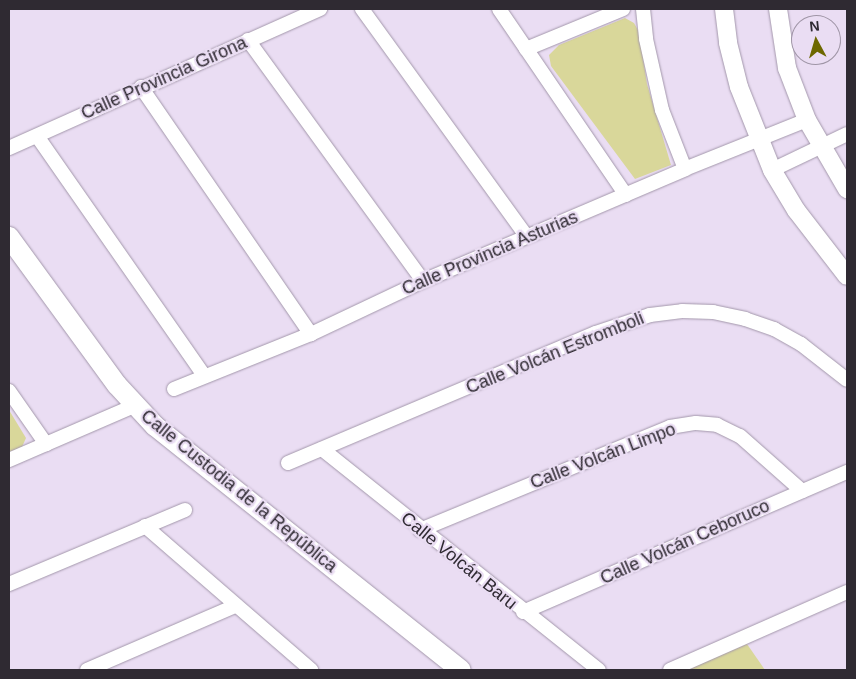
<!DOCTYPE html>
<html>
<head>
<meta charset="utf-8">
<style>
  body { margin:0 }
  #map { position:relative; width:856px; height:679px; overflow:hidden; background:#eaddf3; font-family:Arial,sans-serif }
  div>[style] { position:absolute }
  .green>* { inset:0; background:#d9d79a }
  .roads { filter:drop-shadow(0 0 1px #a397ab) drop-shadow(0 0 1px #a397ab) }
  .minor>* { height:14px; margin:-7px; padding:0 7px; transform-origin:7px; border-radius:7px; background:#fff }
  .tertiary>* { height:18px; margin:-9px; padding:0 9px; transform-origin:9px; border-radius:9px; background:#fff }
  .secondary>* { height:20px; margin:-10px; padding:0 10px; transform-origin:10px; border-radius:10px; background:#fff }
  span { translate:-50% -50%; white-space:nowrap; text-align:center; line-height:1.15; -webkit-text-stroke:4.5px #eaddf3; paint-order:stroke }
  .street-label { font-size:18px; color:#2f2a32 }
  .frame { position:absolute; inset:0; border:10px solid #2f2a32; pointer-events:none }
  .north { position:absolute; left:791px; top:15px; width:50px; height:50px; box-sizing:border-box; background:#eaddf3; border:1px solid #9f95a6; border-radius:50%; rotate:354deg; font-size:14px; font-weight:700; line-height:20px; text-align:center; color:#2f2a32 }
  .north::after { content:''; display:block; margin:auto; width:18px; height:22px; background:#6d6800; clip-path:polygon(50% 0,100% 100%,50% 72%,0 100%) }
</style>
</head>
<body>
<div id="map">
  <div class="green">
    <i style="clip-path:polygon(625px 18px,634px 23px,639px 32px,647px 84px,671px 165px,635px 179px,551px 66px,549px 55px,559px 45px)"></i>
    <i style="clip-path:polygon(9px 410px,26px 438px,22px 447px,9px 452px)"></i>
    <i style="clip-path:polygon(747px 644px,765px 670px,685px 670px)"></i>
  </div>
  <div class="roads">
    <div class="minor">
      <i style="left:362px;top:9px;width:281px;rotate:54.1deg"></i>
      <i style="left:499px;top:9px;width:225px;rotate:55.7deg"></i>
      <i style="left:643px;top:9px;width:30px;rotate:84deg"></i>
      <i style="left:646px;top:39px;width:73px;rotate:77.3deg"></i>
      <i style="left:662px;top:110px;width:63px;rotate:68.7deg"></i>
      <i style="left:248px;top:40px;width:298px;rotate:54deg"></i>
      <i style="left:526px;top:49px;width:105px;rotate:-22.4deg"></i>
      <i style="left:141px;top:87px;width:300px;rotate:55.5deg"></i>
      <i style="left:37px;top:136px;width:292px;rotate:55.1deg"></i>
      <i style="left:9px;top:148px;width:341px;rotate:-24.1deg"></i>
      <i style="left:772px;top:170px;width:83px;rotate:-25.6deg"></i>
      <i style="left:174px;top:389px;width:148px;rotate:-21.9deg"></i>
      <i style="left:311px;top:334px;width:124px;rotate:-25.3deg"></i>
      <i style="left:423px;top:281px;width:285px;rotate:-23.1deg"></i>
      <i style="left:685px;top:169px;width:131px;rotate:-21.9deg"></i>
      <i style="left:9px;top:391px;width:65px;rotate:55.1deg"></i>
      <i style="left:322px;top:449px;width:354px;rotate:38.6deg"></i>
      <i style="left:9px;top:460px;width:136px;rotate:-23.4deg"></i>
      <i style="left:288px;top:463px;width:334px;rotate:-22.9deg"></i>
      <i style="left:596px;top:333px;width:57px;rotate:-18.4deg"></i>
      <i style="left:650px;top:315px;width:32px;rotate:-7deg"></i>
      <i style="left:682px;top:311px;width:31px;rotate:2deg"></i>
      <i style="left:713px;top:312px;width:33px;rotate:12deg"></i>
      <i style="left:745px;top:319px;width:31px;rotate:19deg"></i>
      <i style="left:774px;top:329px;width:31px;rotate:29deg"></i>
      <i style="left:801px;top:344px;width:58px;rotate:38deg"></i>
      <i style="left:145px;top:526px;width:220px;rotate:40.9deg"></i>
      <i style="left:420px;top:530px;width:270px;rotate:-22.4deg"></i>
      <i style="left:670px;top:427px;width:26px;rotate:-9deg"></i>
      <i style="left:696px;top:423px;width:21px;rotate:5deg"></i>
      <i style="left:717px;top:425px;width:25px;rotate:26deg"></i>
      <i style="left:740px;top:436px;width:83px;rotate:41.6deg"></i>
      <i style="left:9px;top:584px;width:191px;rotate:-22.8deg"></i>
      <i style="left:523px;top:612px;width:353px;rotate:-23.4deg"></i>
      <i style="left:87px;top:670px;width:161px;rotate:-23.4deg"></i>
      <i style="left:670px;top:670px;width:193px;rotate:-23.8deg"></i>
    </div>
    <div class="tertiary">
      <i style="left:724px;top:9px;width:34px;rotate:83deg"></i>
      <i style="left:728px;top:43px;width:45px;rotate:76deg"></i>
      <i style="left:739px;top:87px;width:89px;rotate:68.3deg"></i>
      <i style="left:772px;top:170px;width:47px;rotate:59deg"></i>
      <i style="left:796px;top:210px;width:83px;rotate:52.3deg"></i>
      <i style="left:778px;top:9px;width:60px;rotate:81.3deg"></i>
      <i style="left:787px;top:68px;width:56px;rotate:69deg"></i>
      <i style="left:807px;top:120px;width:80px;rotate:59.9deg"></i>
    </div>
    <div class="secondary">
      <i style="left:9px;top:237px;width:183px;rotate:53.9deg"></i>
      <i style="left:117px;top:385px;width:56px;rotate:47.2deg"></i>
      <i style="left:155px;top:426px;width:391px;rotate:38.6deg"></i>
    </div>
  </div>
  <div class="street-label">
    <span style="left:164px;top:78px;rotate:-24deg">Calle Provincia Girona</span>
    <span style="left:490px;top:253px;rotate:-23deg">Calle Provincia Asturias</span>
    <span style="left:555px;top:353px;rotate:-22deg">Calle Volcán Estromboli</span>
    <span style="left:603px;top:456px;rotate:-21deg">Calle Volcán Limpo</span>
    <span style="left:239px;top:491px;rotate:39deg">Calle Custodia de la República</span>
    <span style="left:685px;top:542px;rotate:-24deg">Calle Volcán Ceboruco</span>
    <span style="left:459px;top:561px;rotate:39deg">Calle Volcán Baru</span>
  </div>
  <div class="frame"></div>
  <div class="north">N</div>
</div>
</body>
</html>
